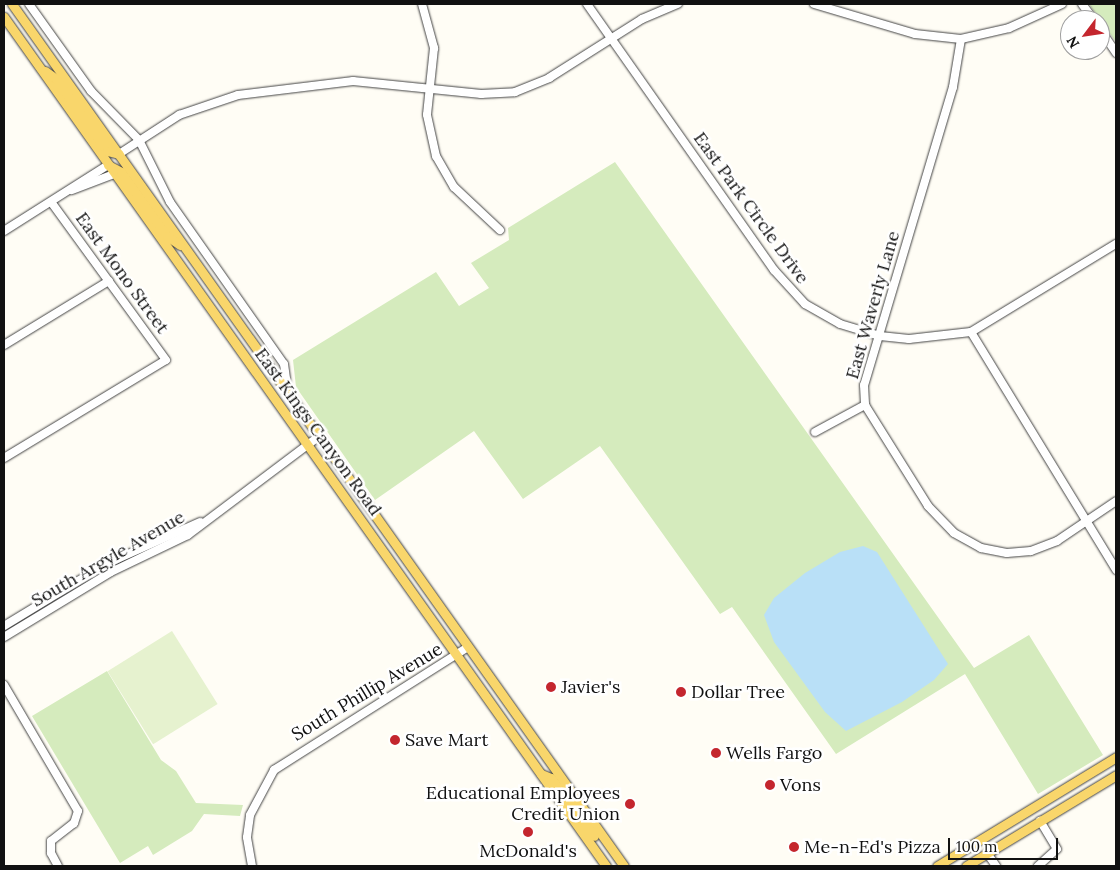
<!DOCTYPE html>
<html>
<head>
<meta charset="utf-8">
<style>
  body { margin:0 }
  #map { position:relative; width:1120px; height:870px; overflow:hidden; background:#fffdf5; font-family:Lora,serif }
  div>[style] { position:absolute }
  .green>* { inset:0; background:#d5ebbd }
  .pitch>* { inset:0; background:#e6f2cf; transform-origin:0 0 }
  .water>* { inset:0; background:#b9e0f7 }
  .roads { filter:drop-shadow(0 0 1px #444) drop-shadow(0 0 1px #444) }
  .minor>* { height:8px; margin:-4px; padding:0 4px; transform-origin:4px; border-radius:4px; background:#fff }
  .major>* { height:9px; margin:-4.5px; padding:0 4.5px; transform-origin:4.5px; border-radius:4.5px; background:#f9d66b }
  .dots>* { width:14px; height:14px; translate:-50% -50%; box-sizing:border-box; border:2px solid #fff; border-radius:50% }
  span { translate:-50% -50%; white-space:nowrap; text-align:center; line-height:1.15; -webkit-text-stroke:5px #fff; paint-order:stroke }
  .street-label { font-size:18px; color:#111 }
  .poi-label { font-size:18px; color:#111 }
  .left { translate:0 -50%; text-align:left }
  .right { translate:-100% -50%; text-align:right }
  .frame { position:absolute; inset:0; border:5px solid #111; pointer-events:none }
  .north { position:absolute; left:1060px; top:10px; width:50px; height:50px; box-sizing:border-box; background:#fff; border:1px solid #a0a0a0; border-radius:50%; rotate:239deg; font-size:14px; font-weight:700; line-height:20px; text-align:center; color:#111 }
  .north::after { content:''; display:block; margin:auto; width:18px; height:22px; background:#c4262e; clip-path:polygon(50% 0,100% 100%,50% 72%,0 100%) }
  .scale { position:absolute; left:948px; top:838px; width:110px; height:22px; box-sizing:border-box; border:2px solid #111; border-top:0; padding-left:6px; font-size:15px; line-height:18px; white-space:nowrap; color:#111; -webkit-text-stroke:4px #fff; paint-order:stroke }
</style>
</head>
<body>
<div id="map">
  <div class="green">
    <i style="clip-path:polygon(1089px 4px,1116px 4px,1116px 42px)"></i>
    <i style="clip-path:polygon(615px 162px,974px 668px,1029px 635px,1103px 755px,1038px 794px,965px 674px,836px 754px,732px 607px,720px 614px,600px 446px,523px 499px,474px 431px,375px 500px,296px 387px,293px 360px,436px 272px,459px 306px,489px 288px,471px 263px,509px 240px,508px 228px)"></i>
    <i style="clip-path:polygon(107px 671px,161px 760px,176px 771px,196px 803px,243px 805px,240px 816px,204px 814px,192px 831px,153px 855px,148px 846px,120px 863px,32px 716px)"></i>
  </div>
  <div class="pitch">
    <i style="left:172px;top:631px;width:86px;height:76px;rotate:58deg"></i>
  </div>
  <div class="water">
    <i style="clip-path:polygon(863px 546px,877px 552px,948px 664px,934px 680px,902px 702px,846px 731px,825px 712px,774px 642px,764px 615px,774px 598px,805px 573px,840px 552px)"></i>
  </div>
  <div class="roads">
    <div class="minor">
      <i style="left:29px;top:4px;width:107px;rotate:54.5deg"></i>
      <i style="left:91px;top:91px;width:69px;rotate:45.6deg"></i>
      <i style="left:139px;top:140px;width:69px;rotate:63.4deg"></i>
      <i style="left:170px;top:202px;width:198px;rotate:54.9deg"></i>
      <i style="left:284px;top:364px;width:30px;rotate:82deg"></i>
      <i style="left:422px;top:4px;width:46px;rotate:74.7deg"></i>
      <i style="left:434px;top:48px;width:67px;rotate:96deg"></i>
      <i style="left:427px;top:115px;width:42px;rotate:77.6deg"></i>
      <i style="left:436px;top:156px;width:36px;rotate:60deg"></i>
      <i style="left:454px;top:187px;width:63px;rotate:43.1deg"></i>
      <i style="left:587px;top:4px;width:325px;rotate:54.9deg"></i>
      <i style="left:774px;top:270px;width:46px;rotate:47.6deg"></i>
      <i style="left:805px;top:304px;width:40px;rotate:29.7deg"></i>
      <i style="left:840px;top:324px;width:42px;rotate:16.7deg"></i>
      <i style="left:880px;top:336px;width:29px;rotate:6deg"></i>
      <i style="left:909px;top:339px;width:62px;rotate:-6.4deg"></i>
      <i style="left:971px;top:332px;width:279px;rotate:58.6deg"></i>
      <i style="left:814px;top:4px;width:105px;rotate:16.5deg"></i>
      <i style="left:915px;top:34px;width:46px;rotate:6.2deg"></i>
      <i style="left:961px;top:39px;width:49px;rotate:-12.9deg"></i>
      <i style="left:1009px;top:28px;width:58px;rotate:-24.4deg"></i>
      <i style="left:1082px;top:4px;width:20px;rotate:53deg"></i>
      <i style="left:1100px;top:29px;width:29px;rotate:56deg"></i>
      <i style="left:961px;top:39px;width:49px;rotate:99.5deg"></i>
      <i style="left:953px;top:87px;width:311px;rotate:106.6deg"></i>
      <i style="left:864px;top:385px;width:20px;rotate:87deg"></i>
      <i style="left:865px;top:405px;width:119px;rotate:58deg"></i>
      <i style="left:928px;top:506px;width:37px;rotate:46deg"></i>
      <i style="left:954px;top:533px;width:31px;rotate:29deg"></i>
      <i style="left:981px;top:548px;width:26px;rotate:11deg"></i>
      <i style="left:1007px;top:553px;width:24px;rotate:-5deg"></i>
      <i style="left:1031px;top:551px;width:28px;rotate:-21deg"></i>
      <i style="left:1057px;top:541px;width:71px;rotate:-34.1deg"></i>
      <i style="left:119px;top:154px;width:72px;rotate:-33deg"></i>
      <i style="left:179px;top:115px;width:62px;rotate:-18.7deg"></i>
      <i style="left:238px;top:95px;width:116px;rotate:-6.9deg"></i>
      <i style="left:353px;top:81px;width:129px;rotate:5.8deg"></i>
      <i style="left:481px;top:94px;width:34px;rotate:-3deg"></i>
      <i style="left:515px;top:92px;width:37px;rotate:-22deg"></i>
      <i style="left:549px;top:78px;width:110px;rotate:-32.4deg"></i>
      <i style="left:642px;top:19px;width:39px;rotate:-23deg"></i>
      <i style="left:72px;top:190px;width:45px;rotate:-20.9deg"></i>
      <i style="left:4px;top:231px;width:123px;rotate:-32.4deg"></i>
      <i style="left:971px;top:332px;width:170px;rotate:-31.3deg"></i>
      <i style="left:4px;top:345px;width:123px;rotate:-31.4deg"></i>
      <i style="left:815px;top:432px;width:57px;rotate:-28.4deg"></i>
      <i style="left:4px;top:458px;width:189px;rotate:-31.2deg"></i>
      <i style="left:166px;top:360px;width:194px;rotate:-126deg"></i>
      <i style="left:4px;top:626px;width:119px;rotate:-31.3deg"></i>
      <i style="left:106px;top:564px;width:103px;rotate:-24.1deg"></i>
      <i style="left:4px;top:637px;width:125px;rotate:-31.3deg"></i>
      <i style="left:111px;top:572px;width:85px;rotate:-25.7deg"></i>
      <i style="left:188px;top:535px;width:163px;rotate:-37deg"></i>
      <i style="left:4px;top:685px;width:146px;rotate:59.6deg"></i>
      <i style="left:78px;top:811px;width:13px;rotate:108deg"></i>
      <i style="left:74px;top:823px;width:29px;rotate:142deg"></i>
      <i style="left:51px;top:841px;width:12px;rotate:90deg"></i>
      <i style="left:51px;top:853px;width:15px;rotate:62deg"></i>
      <i style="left:987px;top:853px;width:16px;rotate:55deg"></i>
      <i style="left:252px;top:866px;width:29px;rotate:-100deg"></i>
      <i style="left:247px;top:837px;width:22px;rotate:-82deg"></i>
      <i style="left:250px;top:815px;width:51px;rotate:-61.9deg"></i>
      <i style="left:274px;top:770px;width:230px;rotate:-32.4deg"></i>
      <i style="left:1038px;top:866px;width:25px;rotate:-42deg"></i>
      <i style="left:1057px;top:849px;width:33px;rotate:-121deg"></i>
    </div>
    <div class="major">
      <i style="left:12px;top:4px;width:1057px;rotate:54.63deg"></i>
      <i style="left:4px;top:17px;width:1041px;rotate:54.66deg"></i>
      <i style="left:45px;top:71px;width:14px;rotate:36deg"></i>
      <i style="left:56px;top:79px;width:88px;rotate:54.7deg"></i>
      <i style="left:107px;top:151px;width:12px;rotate:14deg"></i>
      <i style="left:108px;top:165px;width:15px;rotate:28deg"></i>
      <i style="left:121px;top:172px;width:79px;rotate:54.3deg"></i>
      <i style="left:167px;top:236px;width:16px;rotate:35deg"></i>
      <i style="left:541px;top:774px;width:11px;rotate:22deg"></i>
      <i style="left:551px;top:778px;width:72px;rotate:53.4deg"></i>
      <i style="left:937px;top:866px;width:210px;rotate:-31.3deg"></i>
      <i style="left:966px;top:866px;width:175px;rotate:-31.2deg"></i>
    </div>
  </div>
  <div class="dots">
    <i style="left:551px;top:687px;background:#c4262e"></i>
    <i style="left:681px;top:692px;background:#c4262e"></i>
    <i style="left:395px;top:740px;background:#c4262e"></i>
    <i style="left:716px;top:753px;background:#c4262e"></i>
    <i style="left:770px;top:785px;background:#c4262e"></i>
    <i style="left:630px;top:804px;background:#c4262e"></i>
    <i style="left:528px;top:832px;background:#c4262e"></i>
    <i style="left:794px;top:847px;background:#c4262e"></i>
  </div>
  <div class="street-label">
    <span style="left:751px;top:208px;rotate:54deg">East Park Circle Drive</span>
    <span style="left:122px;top:273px;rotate:54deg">East Mono Street</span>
    <span style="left:873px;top:305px;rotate:-74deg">East Waverly Lane</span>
    <span style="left:318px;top:432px;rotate:54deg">East Kings Canyon Road</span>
    <span style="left:108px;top:559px;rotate:-30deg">South Argyle Avenue</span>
    <span style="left:367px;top:692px;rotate:-31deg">South Phillip Avenue</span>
  </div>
  <div class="poi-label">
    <span class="left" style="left:561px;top:687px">Javier's</span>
    <span class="left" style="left:691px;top:692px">Dollar Tree</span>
    <span class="left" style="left:405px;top:740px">Save Mart</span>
    <span class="left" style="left:726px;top:753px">Wells Fargo</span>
    <span class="left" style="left:780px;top:785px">Vons</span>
    <span class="right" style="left:620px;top:804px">Educational Employees<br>Credit Union</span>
    <span class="left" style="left:804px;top:847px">Me-n-Ed's Pizza</span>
    <span style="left:528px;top:851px">McDonald's</span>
  </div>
  <div class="frame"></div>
  <div class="north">N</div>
  <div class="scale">100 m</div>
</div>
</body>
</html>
